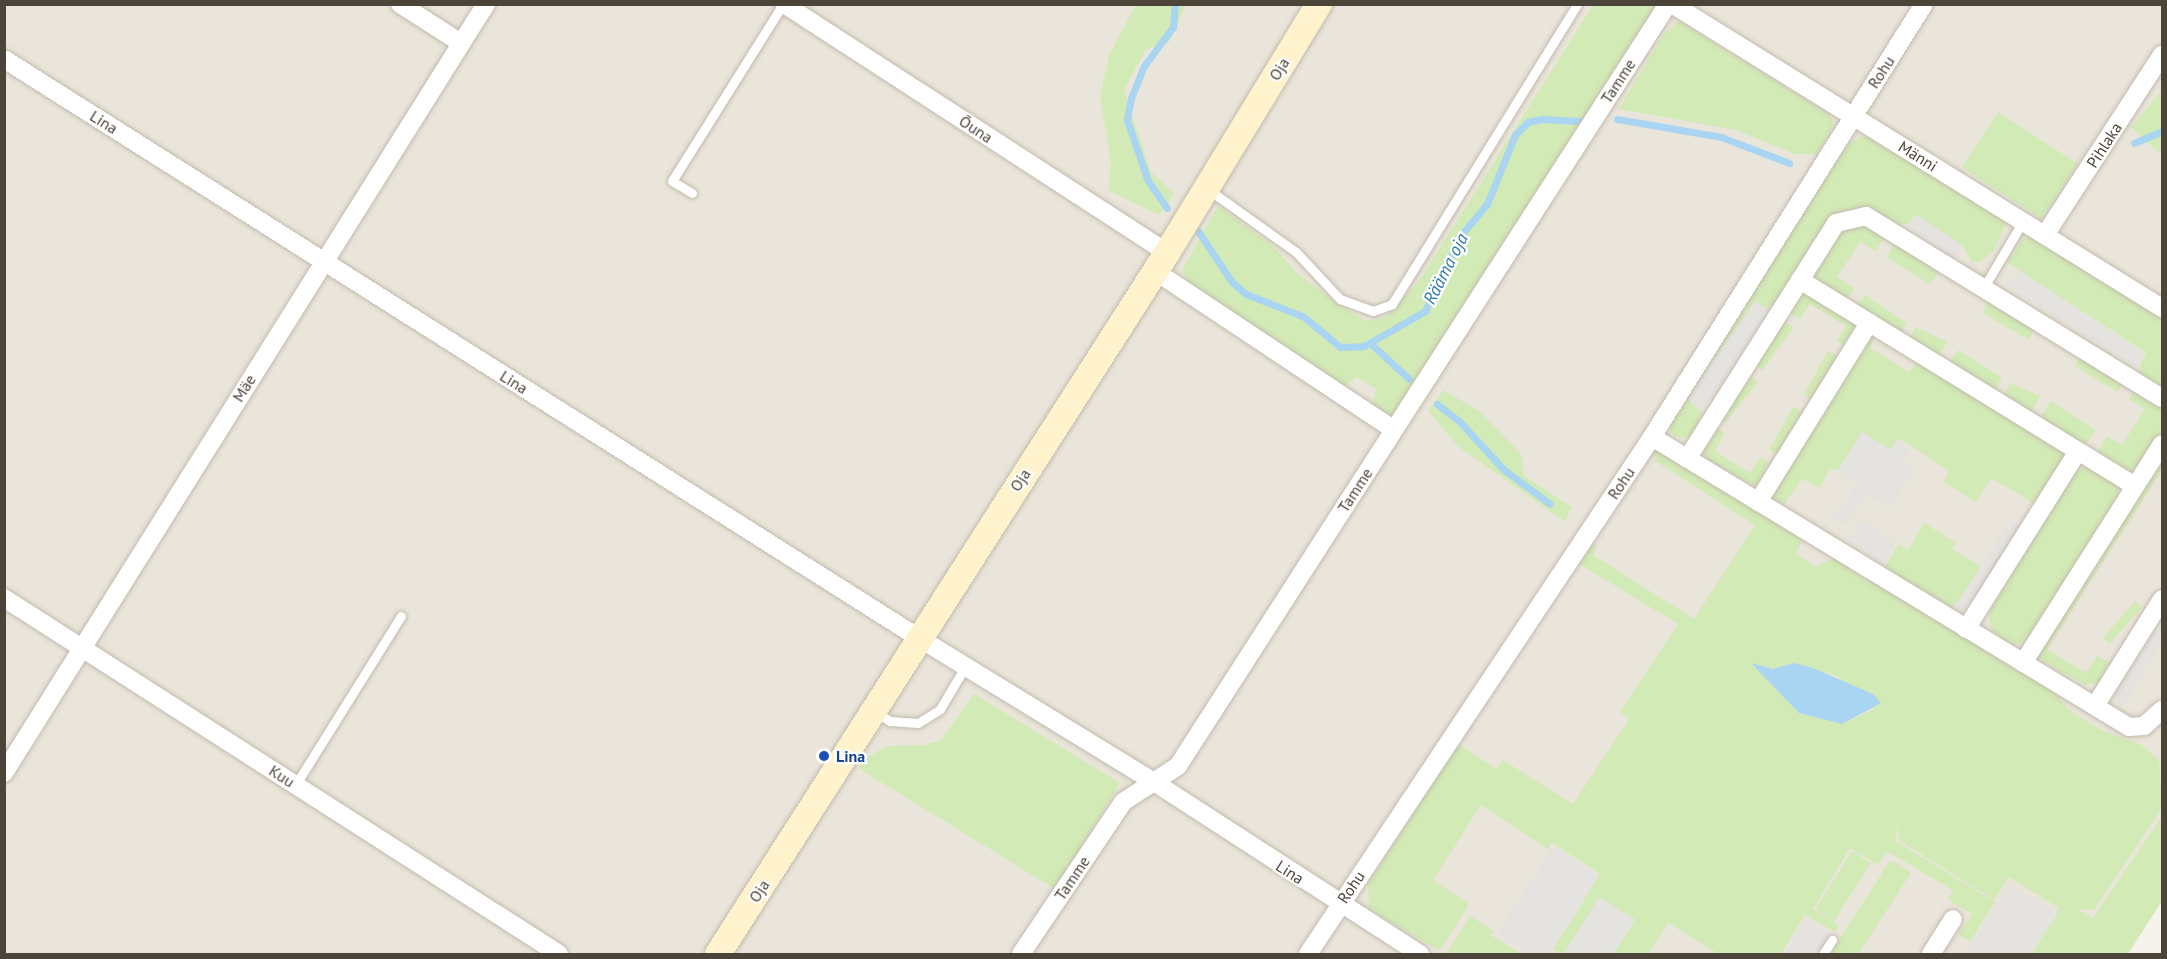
<!DOCTYPE html>
<html>
<head>
<meta charset="utf-8">
<style>
  body { margin:0 }
  #map { position:relative; width:2167px; height:959px; overflow:hidden; background:#f6f3ec; font-family:"PT Sans",sans-serif }
  div>[style] { position:absolute }
  .residential>* { inset:0; background:#eae5da }
  .green>* { inset:0; background:#d2eab5; transform-origin:0 0 }
  .parking>* { inset:0; background:#e5e3e0; transform-origin:0 0 }
  .water>* { inset:0; background:#a9d4f2 }
  .stream>* { height:7px; margin:-3.5px; padding:0 3.5px; transform-origin:3.5px; border-radius:3.5px; background:#a9d4f2 }
  .roads { filter:drop-shadow(0 0 2px #c2bbae) drop-shadow(0 0 2px #c2bbae) }
  .lane>* { height:9px; margin:-4.5px; padding:0 4.5px; transform-origin:4.5px; border-radius:4.5px; background:#fff }
  .street>* { height:18px; margin:-9px; padding:0 9px; transform-origin:9px; border-radius:9px; background:#fff }
  .secondary>* { height:26px; margin:-13px; padding:0 13px; transform-origin:13px; border-radius:13px; background:#fff3cd }
  .dots>* { width:16px; height:16px; translate:-50% -50%; box-sizing:border-box; border:3px solid #fff; border-radius:50% }
  span { translate:-50% -50%; white-space:nowrap; text-align:center; line-height:1.15; -webkit-text-stroke:4.5px #fff; paint-order:stroke }
  .street-label { font-size:16px; color:#4b4439 }
  .transit-label { font-size:16px; color:#164399; font-weight:700 }
  .left { translate:0 -50%; text-align:left }
  .water-label { font-size:18px; color:#2e7ab2; font-style:italic }
  .frame { position:absolute; inset:0; border:6px solid #4b4439; pointer-events:none }
</style>
</head>
<body>
<div id="map">
  <div class="residential">
    <i style="clip-path:polygon(5px 5px,2162px 5px,2162px 816px,2069px 954px,5px 954px)"></i>
  </div>
  <div class="green">
    <i style="clip-path:polygon(1136px 5px,1186px 5px,1169px 42px,1146px 49px,1124px 90px,1151px 172px,1174px 194px,1159px 215px,1109px 191px,1111px 162px,1100px 97px,1109px 55px)"></i>
    <i style="clip-path:polygon(1593px 5px,1650px 5px,1653px 12px,1395px 418px,1373px 404px,1376px 389px,1357px 377px,1345px 386px,1229px 315px,1192px 288px,1182px 270px,1218px 206px,1273px 246px,1296px 272px,1338px 304px,1366px 321px,1386px 317px,1419px 281px)"></i>
    <i style="clip-path:polygon(1678px 21px,1830px 115px,1834px 124px,1817px 154px,1795px 154px,1736px 130px,1619px 109px,1662px 37px)"></i>
    <i style="clip-path:polygon(2162px 90px,2162px 149px,2158px 152px,2131px 127px)"></i>
    <i style="left:1998px;top:112px;width:95px;height:66px;rotate:33deg"></i>
    <i style="clip-path:polygon(1861px 137px,1873px 137px,2009px 218px,1993px 252px,1980px 262px,1972px 262px,1962px 245px,1915px 215px,1909px 224px,1895px 223px,1875px 212px,1858px 209px,1778px 301px,1766px 309px,1755px 301px,1691px 402px,1702px 413px,1693px 438px,1675px 437px,1670px 430px,1671px 420px,1837px 159px,1849px 143px)"></i>
    <i style="clip-path:polygon(1854px 222px,1887px 233px,1876px 251px,1860px 242px,1837px 277px,1854px 288px,1846px 301px,1811px 275px,1839px 231px)"></i>
    <i style="clip-path:polygon(2032px 235px,2162px 317px,2162px 392px,2141px 378px,2140px 364px,2146px 353px,2007px 262px,2022px 240px)"></i>
    <i style="left:1897px;top:240px;width:52px;height:20px;rotate:32deg"></i>
    <i style="clip-path:polygon(1803px 292px,1856px 324px,1844px 346px,1837px 341px,1846px 326px,1810px 304px,1800px 319px,1787px 311px)"></i>
    <i style="clip-path:polygon(1865px 295px,1907px 323px,1901px 335px,1856px 307px)"></i>
    <i style="left:1990px;top:300px;width:53px;height:15px;rotate:30deg"></i>
    <i style="left:1782px;top:320px;width:14px;height:52px;rotate:36deg"></i>
    <i style="clip-path:polygon(1916px 327px,1947px 342px,1939px 356px,1909px 339px)"></i>
    <i style="clip-path:polygon(1871px 330px,1876px 334px,1870px 348px,1910px 372px,1917px 360px,2063px 450px,2064px 464px,2039px 506px,1991px 478px,1976px 502px,1943px 482px,1949px 471px,1899px 438px,1891px 450px,1862px 432px,1838px 471px,1830px 469px,1820px 488px,1802px 479px,1784px 504px,1768px 497px)"></i>
    <i style="left:1958px;top:350px;width:52px;height:14px;rotate:32deg"></i>
    <i style="left:1828px;top:351px;width:10px;height:50px;rotate:29deg"></i>
    <i style="left:2081px;top:356px;width:50px;height:12px;rotate:31deg"></i>
    <i style="left:1748px;top:374px;width:13px;height:52px;rotate:39deg"></i>
    <i style="clip-path:polygon(2010px 383px,2040px 396px,2031px 412px,2003px 396px)"></i>
    <i style="clip-path:polygon(1443px 390px,1479px 411px,1521px 454px,1524px 476px,1572px 507px,1565px 522px,1459px 447px,1428px 411px)"></i>
    <i style="clip-path:polygon(2135px 390px,2162px 407px,2162px 430px,2137px 472px,2131px 473px,2095px 456px,2107px 436px,2122px 445px,2145px 409px,2129px 399px)"></i>
    <i style="left:2051px;top:401px;width:53px;height:22px;rotate:33deg"></i>
    <i style="left:1793px;top:407px;width:10px;height:49px;rotate:29deg"></i>
    <i style="clip-path:polygon(1714px 427px,1725px 433px,1715px 451px,1750px 473px,1761px 457px,1769px 463px,1755px 486px,1706px 458px,1703px 450px)"></i>
    <i style="clip-path:polygon(evenodd,1653px 448px,1791px 531px,1801px 541px,1796px 554px,1816px 567px,1834px 558px,1866px 581px,1870px 579px,2047px 684px,2069px 710px,2103px 731px,2142px 745px,2159px 760px,2162px 808px,2094px 910px,2078px 909px,2093px 918px,2162px 816px,2162px 901px,2128px 954px,2031px 954px,2059px 908px,2009px 877px,1994px 900px,1900px 841px,1897px 825px,1896px 841px,1995px 902px,1970px 942px,1958px 935px,1972px 914px,1947px 899px,1954px 891px,1892px 854px,1886px 853px,1878px 865px,1850px 848px,1813px 909px,1839px 925px,1835px 932px,1805px 915px,1781px 954px,1719px 954px,1668px 923px,1648px 954px,1613px 954px,1635px 920px,1561px 954px,1553px 949px,1600px 874px,1552px 843px,1548px 849px,1481px 805px,1433px 880px,1469px 904px,1440px 951px,1369px 909px,1368px 884px,1458px 744px,1497px 769px,1503px 760px,1573px 804px,1630px 718px,1620px 712px,1678px 624px,1576px 562px,1585px 549px,1597px 544px,1593px 555px,1694px 619px,1755px 525px,1655px 461px,1653px 448px,1794px 663px,1837px 676px,1874px 709px,1842px 724px,1799px 713px,1752px 664px,1773px 669px,1794px 663px)"></i>
    <i style="clip-path:polygon(2162px 451px,2162px 470px,2047px 649px,2086px 673px,2097px 656px,2109px 662px,2098px 682px,2086px 685px,2041px 660px,2038px 652px)"></i>
    <i style="clip-path:polygon(2089px 464px,2118px 482px,2119px 499px,2026px 642px,2013px 645px,1992px 632px,1989px 617px,1992px 607px,2074px 474px)"></i>
    <i style="clip-path:polygon(1924px 523px,1956px 543px,1952px 549px,1981px 566px,1960px 600px,1951px 607px,1884px 569px,1898px 544px,1908px 550px)"></i>
    <i style="left:2135px;top:601px;width:9px;height:49px;rotate:41deg"></i>
    <i style="clip-path:polygon(974px 694px,1120px 783px,1055px 889px,858px 768px,869px 756px,888px 746px,924px 745px,941px 740px)"></i>
    <i style="left:1852px;top:851px;width:22px;height:69px;rotate:32deg"></i>
    <i style="clip-path:polygon(1894px 861px,1911px 873px,1858px 954px,1830px 954px,1889px 862px)"></i>
    <i style="clip-path:polygon(1470px 916px,1494px 931px,1491px 935px,1521px 954px,1446px 954px)"></i>
  </div>
  <div class="parking">
    <i style="clip-path:polygon(1916px 214px,1962px 245px,1954px 259px,1905px 229px)"></i>
    <i style="clip-path:polygon(2020px 271px,2144px 353px,2136px 368px,2005px 284px)"></i>
    <i style="left:1755px;top:301px;width:19px;height:119px;rotate:35deg"></i>
    <i style="clip-path:polygon(1862px 432px,1891px 450px,1897px 440px,1910px 449px,1901px 462px,1913px 470px,1890px 507px,1866px 495px,1844px 526px,1832px 519px,1857px 484px,1838px 471px)"></i>
    <i style="left:2010px;top:520px;width:13px;height:103px;rotate:32deg"></i>
    <i style="left:1862px;top:521px;width:40px;height:24px;rotate:33deg"></i>
    <i style="clip-path:polygon(2162px 614px,2162px 642px,2122px 708px,2114px 693px)"></i>
    <i style="clip-path:polygon(1553px 846px,1599px 876px,1550px 954px,1533px 947px,1528px 954px,1497px 934px)"></i>
    <i style="clip-path:polygon(2009px 884px,2057px 914px,2031px 954px,1965px 954px)"></i>
    <i style="clip-path:polygon(1599px 897px,1635px 919px,1613px 954px,1564px 954px)"></i>
    <i style="clip-path:polygon(1806px 917px,1838px 937px,1827px 954px,1783px 954px)"></i>
  </div>
  <div class="water">
    <i style="clip-path:polygon(1751px 663px,1773px 669px,1794px 663px,1813px 668px,1873px 694px,1881px 703px,1842px 724px,1799px 713px)"></i>
  </div>
  <div class="stream">
    <i style="left:1617px;top:119px;width:106px;rotate:9.8deg"></i>
    <i style="left:1721px;top:137px;width:73px;rotate:20.9deg"></i>
    <i style="left:2134px;top:143px;width:30px;rotate:-23deg"></i>
    <i style="left:1167px;top:208px;width:33px;rotate:-125deg"></i>
    <i style="left:1148px;top:181px;width:65px;rotate:-109deg"></i>
    <i style="left:1127px;top:120px;width:22px;rotate:-80deg"></i>
    <i style="left:1131px;top:98px;width:35px;rotate:-68deg"></i>
    <i style="left:1144px;top:66px;width:49px;rotate:-53.4deg"></i>
    <i style="left:1173px;top:27px;width:23px;rotate:-85deg"></i>
    <i style="left:1198px;top:231px;width:61px;rotate:56.3deg"></i>
    <i style="left:1232px;top:282px;width:18px;rotate:41deg"></i>
    <i style="left:1246px;top:294px;width:62px;rotate:21.6deg"></i>
    <i style="left:1304px;top:317px;width:47px;rotate:39.8deg"></i>
    <i style="left:1340px;top:347px;width:24px;rotate:-2deg"></i>
    <i style="left:1364px;top:346px;width:70px;rotate:-29.8deg"></i>
    <i style="left:1425px;top:311px;width:84px;rotate:-64.7deg"></i>
    <i style="left:1461px;top:235px;width:40px;rotate:-50deg"></i>
    <i style="left:1487px;top:204px;width:74px;rotate:-67.9deg"></i>
    <i style="left:1515px;top:135px;width:18px;rotate:-45deg"></i>
    <i style="left:1528px;top:122px;width:14px;rotate:-12deg"></i>
    <i style="left:1542px;top:119px;width:37px;rotate:3deg"></i>
    <i style="left:1370px;top:343px;width:53px;rotate:42.7deg"></i>
    <i style="left:1437px;top:404px;width:29px;rotate:38deg"></i>
    <i style="left:1460px;top:422px;width:65px;rotate:47.5deg"></i>
    <i style="left:1504px;top:470px;width:57px;rotate:36.5deg"></i>
  </div>
  <div class="roads">
    <div class="lane">
      <i style="left:1209px;top:190px;width:107px;rotate:35.5deg"></i>
      <i style="left:1296px;top:252px;width:64px;rotate:46.9deg"></i>
      <i style="left:1340px;top:299px;width:35px;rotate:20deg"></i>
      <i style="left:1373px;top:311px;width:20px;rotate:-20deg"></i>
      <i style="left:1392px;top:304px;width:352px;rotate:-58.3deg"></i>
      <i style="left:692px;top:193px;width:23px;rotate:-149deg"></i>
      <i style="left:672px;top:181px;width:209px;rotate:-57.9deg"></i>
      <i style="left:1984px;top:287px;width:77px;rotate:-59.4deg"></i>
      <i style="left:876px;top:712px;width:17px;rotate:33deg"></i>
      <i style="left:890px;top:721px;width:28px;rotate:4deg"></i>
      <i style="left:918px;top:723px;width:26px;rotate:-32deg"></i>
      <i style="left:940px;top:709px;width:49px;rotate:-59.2deg"></i>
      <i style="left:296px;top:784px;width:198px;rotate:-58deg"></i>
      <i style="left:1823px;top:954px;width:17px;rotate:-57deg"></i>
    </div>
    <div class="street">
      <i style="left:400px;top:4px;width:72px;rotate:32.6deg"></i>
      <i style="left:784px;top:4px;width:457px;rotate:33deg"></i>
      <i style="left:1672px;top:4px;width:577px;rotate:31.82deg"></i>
      <i style="left:4px;top:59px;width:1083px;rotate:32.33deg"></i>
      <i style="left:919px;top:638px;width:276px;rotate:31.5deg"></i>
      <i style="left:1154px;top:782px;width:317px;rotate:32.9deg"></i>
      <i style="left:2045px;top:235px;width:215px;rotate:-57deg"></i>
      <i style="left:1155px;top:271px;width:286px;rotate:33.6deg"></i>
      <i style="left:1800px;top:280px;width:393px;rotate:31.6deg"></i>
      <i style="left:1652px;top:437px;width:558px;rotate:31.3deg"></i>
      <i style="left:2129px;top:727px;width:15px;rotate:-4deg"></i>
      <i style="left:2144px;top:726px;width:24px;rotate:-42deg"></i>
      <i style="left:1687px;top:459px;width:279px;rotate:-57.7deg"></i>
      <i style="left:1836px;top:223px;width:31px;rotate:-13deg"></i>
      <i style="left:1866px;top:216px;width:347px;rotate:31.6deg"></i>
      <i style="left:1758px;top:502px;width:211px;rotate:-58.2deg"></i>
      <i style="left:4px;top:598px;width:659px;rotate:32.68deg"></i>
      <i style="left:1966px;top:629px;width:210px;rotate:-57.8deg"></i>
      <i style="left:2023px;top:663px;width:259px;rotate:-57.6deg"></i>
      <i style="left:2095px;top:706px;width:126px;rotate:-57.9deg"></i>
      <i style="left:4px;top:773px;width:908px;rotate:-57.92deg"></i>
      <i style="left:1021px;top:954px;width:183px;rotate:-56.1deg"></i>
      <i style="left:1123px;top:802px;width:66px;rotate:-33.2deg"></i>
      <i style="left:1178px;top:766px;width:906px;rotate:-57.26deg"></i>
      <i style="left:1308px;top:954px;width:621px;rotate:-56.36deg"></i>
      <i style="left:1652px;top:437px;width:511px;rotate:-57.86deg"></i>
      <i style="left:1931px;top:954px;width:41px;rotate:-57.8deg"></i>
    </div>
    <div class="secondary">
      <i style="left:718px;top:954px;width:832px;rotate:-57.36deg"></i>
      <i style="left:1167px;top:253px;width:292px;rotate:-58.6deg"></i>
    </div>
  </div>
  <div class="dots">
    <i style="left:824px;top:756px;background:#1a4fb4"></i>
  </div>
  <div class="street-label">
    <span style="left:1279px;top:69px;rotate:-59deg">Oja</span>
    <span style="left:1881px;top:72px;rotate:-57deg">Rohu</span>
    <span style="left:1618px;top:81px;rotate:-57deg">Tamme</span>
    <span style="left:104px;top:122px;rotate:32deg">Lina</span>
    <span style="left:976px;top:129px;rotate:33deg">Õuna</span>
    <span style="left:2104px;top:145px;rotate:-57deg">Pihlaka</span>
    <span style="left:1918px;top:156px;rotate:32deg">Männi</span>
    <span style="left:514px;top:382px;rotate:32deg">Lina</span>
    <span style="left:244px;top:388px;rotate:-58deg">Mäe</span>
    <span style="left:1020px;top:480px;rotate:-57deg">Oja</span>
    <span style="left:1621px;top:483px;rotate:-56deg">Rohu</span>
    <span style="left:1355px;top:490px;rotate:-57deg">Tamme</span>
    <span style="left:282px;top:776px;rotate:33deg">Kuu</span>
    <span style="left:1290px;top:872px;rotate:33deg">Lina</span>
    <span style="left:1072px;top:878px;rotate:-56deg">Tamme</span>
    <span style="left:1351px;top:887px;rotate:-56deg">Rohu</span>
    <span style="left:759px;top:891px;rotate:-57deg">Oja</span>
  </div>
  <div class="transit-label">
    <span class="left" style="left:836px;top:756px">Lina</span>
  </div>
  <div class="water-label">
    <span style="left:1446px;top:269px;rotate:-63deg">Rääma oja</span>
  </div>
  <div class="frame"></div>
</div>
</body>
</html>
